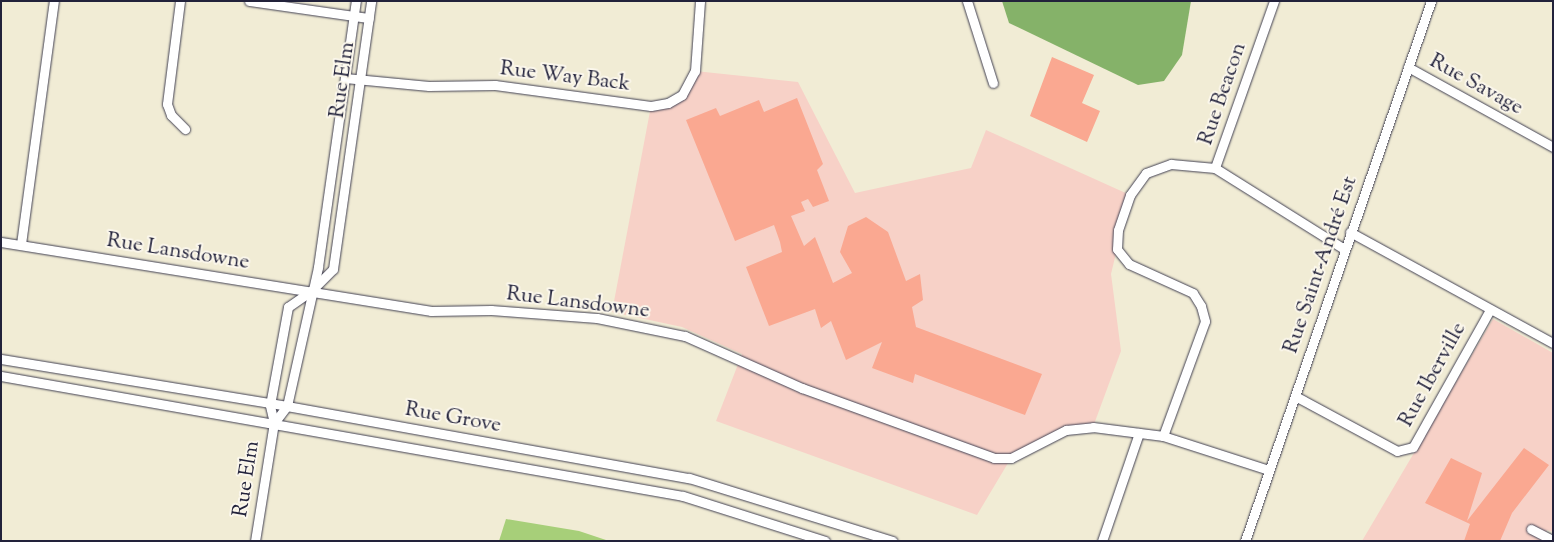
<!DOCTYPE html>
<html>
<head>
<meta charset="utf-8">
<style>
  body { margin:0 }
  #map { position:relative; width:1554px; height:542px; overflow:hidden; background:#f1ecd5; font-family:"Sorts Mill Goudy",serif }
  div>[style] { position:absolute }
  .built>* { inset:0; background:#f7d1c7 }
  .green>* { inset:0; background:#a7cf79 }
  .forest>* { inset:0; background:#85b269 }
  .building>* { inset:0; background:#faa891 }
  .roads { filter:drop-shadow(0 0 1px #414052) drop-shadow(0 0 1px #414052) }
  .street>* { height:9px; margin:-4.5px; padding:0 4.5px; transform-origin:4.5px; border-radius:4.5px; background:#fff }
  span { translate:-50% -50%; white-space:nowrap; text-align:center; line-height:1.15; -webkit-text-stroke:4px #fbf7ec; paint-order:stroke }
  .street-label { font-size:21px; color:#22223b }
  .frame { position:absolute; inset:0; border:2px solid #22223b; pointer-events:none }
</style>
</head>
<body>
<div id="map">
  <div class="built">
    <i style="clip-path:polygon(695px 71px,798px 82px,855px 193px,971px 168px,986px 130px,1130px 195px,1111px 274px,1121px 351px,1093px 427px,1066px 430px,1011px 458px,977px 515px,716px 421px,742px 354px,682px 327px,612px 312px,651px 106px,682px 95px)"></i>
    <i style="clip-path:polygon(1493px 319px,1553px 353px,1553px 532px,1547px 530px,1542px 541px,1362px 541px)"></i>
  </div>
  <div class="green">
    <i style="clip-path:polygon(506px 519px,579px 531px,609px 541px,499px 541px)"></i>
  </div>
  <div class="forest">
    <i style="clip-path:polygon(1002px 1px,1191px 1px,1182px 55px,1164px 81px,1138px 85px,1009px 23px)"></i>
  </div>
  <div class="building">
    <i style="clip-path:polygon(1052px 57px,1094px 75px,1082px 103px,1100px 111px,1087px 142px,1030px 116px)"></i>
    <i style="clip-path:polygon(797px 98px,823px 164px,817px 170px,829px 201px,813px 207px,808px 199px,801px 202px,805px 211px,791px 216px,804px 246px,815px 237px,833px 283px,852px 273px,840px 252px,848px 226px,866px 217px,888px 232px,906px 281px,920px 274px,923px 300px,912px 307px,916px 327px,1042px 374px,1025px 415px,915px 374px,913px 383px,872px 368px,882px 342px,846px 360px,831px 321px,821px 328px,815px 309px,769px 326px,746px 267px,782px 252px,780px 242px,774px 225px,735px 241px,686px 120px,716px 108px,720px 116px,759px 100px,764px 112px)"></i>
    <i style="clip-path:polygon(1524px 448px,1549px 465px,1512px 513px,1500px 541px,1464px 541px,1470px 524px,1425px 503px,1451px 458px,1482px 473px,1467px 521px)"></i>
  </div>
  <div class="roads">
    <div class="street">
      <i style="left:180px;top:1px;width:104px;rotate:97.2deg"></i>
      <i style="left:167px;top:104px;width:12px;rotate:70deg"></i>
      <i style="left:171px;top:115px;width:20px;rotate:45deg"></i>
      <i style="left:249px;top:1px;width:121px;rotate:8.1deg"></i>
      <i style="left:967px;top:1px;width:86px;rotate:72.4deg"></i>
      <i style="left:1274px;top:1px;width:177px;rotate:109.5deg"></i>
      <i style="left:1215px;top:168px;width:152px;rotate:32.1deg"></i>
      <i style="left:1408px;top:67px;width:166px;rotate:28.9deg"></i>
      <i style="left:345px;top:78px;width:84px;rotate:5.4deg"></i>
      <i style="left:429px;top:86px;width:66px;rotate:-0.9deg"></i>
      <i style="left:495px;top:85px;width:157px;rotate:7.7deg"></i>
      <i style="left:651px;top:106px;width:17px;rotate:-10deg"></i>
      <i style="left:668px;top:103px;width:16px;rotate:-30deg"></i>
      <i style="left:682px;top:95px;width:27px;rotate:-62deg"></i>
      <i style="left:695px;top:71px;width:70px;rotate:-85.9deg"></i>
      <i style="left:1350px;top:232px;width:231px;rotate:28.7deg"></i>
      <i style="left:1px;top:242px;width:436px;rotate:9.1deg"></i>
      <i style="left:431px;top:311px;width:60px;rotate:-1deg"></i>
      <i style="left:491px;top:310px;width:106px;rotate:4.3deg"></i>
      <i style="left:597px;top:318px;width:90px;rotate:11.6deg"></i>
      <i style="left:685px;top:336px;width:128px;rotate:24deg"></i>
      <i style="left:802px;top:388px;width:204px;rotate:20deg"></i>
      <i style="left:994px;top:458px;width:17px"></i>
      <i style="left:1011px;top:458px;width:62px;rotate:-27deg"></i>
      <i style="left:1066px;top:430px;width:27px;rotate:-6deg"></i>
      <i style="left:1093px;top:427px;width:71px;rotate:7.3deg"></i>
      <i style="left:1163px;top:436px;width:111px;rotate:17.8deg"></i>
      <i style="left:21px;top:244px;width:245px;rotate:-82.3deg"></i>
      <i style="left:1px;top:359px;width:290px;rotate:9.3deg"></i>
      <i style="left:287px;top:406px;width:408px;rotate:10.2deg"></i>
      <i style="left:689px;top:478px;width:213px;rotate:17.2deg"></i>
      <i style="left:1px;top:376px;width:692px;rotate:9.98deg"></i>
      <i style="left:683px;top:496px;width:149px;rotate:17.6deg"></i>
      <i style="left:1295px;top:396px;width:116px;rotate:28.3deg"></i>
      <i style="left:1397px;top:451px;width:16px;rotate:-14deg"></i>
      <i style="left:1413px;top:447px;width:157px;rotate:-60.7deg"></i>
      <i style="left:274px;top:423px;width:21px;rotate:-53deg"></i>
      <i style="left:287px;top:406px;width:142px;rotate:-77.4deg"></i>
      <i style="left:318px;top:267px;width:269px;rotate:-81.9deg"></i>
      <i style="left:1163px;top:436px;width:122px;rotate:-69.9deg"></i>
      <i style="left:1205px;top:321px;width:16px;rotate:-105deg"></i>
      <i style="left:1201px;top:306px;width:15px;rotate:-122deg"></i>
      <i style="left:1193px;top:293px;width:70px;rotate:-155.6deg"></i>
      <i style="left:1129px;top:264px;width:19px;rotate:-129deg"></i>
      <i style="left:1117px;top:249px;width:19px;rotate:-87deg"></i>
      <i style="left:1118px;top:230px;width:37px;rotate:-71deg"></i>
      <i style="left:1130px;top:195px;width:27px;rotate:-54deg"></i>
      <i style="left:1146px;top:173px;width:27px;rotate:-20deg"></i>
      <i style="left:1171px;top:164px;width:44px;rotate:5.2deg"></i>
      <i style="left:1531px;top:529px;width:25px;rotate:27deg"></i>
      <i style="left:255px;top:541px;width:120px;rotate:-80.9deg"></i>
      <i style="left:274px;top:423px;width:18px;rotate:-103deg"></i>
      <i style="left:270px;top:405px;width:100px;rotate:-79.6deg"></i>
      <i style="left:288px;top:307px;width:28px;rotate:-35deg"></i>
      <i style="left:311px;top:291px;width:31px;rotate:-45deg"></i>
      <i style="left:333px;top:269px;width:271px;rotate:-81.9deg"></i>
      <i style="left:1102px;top:541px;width:114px;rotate:-71.1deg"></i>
      <i style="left:1245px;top:541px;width:571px;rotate:-70.99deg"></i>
    </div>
  </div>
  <div class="street-label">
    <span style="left:565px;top:77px;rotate:7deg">Rue Way Back</span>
    <span style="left:343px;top:80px;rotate:-82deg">Rue Elm</span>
    <span style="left:1476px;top:85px;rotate:29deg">Rue Savage</span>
    <span style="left:1223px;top:94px;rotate:-71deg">Rue Beacon</span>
    <span style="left:178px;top:252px;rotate:9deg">Rue Lansdowne</span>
    <span style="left:1321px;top:265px;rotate:-71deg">Rue Saint-André Est</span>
    <span style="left:578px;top:303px;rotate:7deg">Rue Lansdowne</span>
    <span style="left:1433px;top:375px;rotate:-61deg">Rue Iberville</span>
    <span style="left:453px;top:418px;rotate:10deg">Rue Grove</span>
    <span style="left:247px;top:479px;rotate:-81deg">Rue Elm</span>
  </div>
  <div class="frame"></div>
</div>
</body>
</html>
